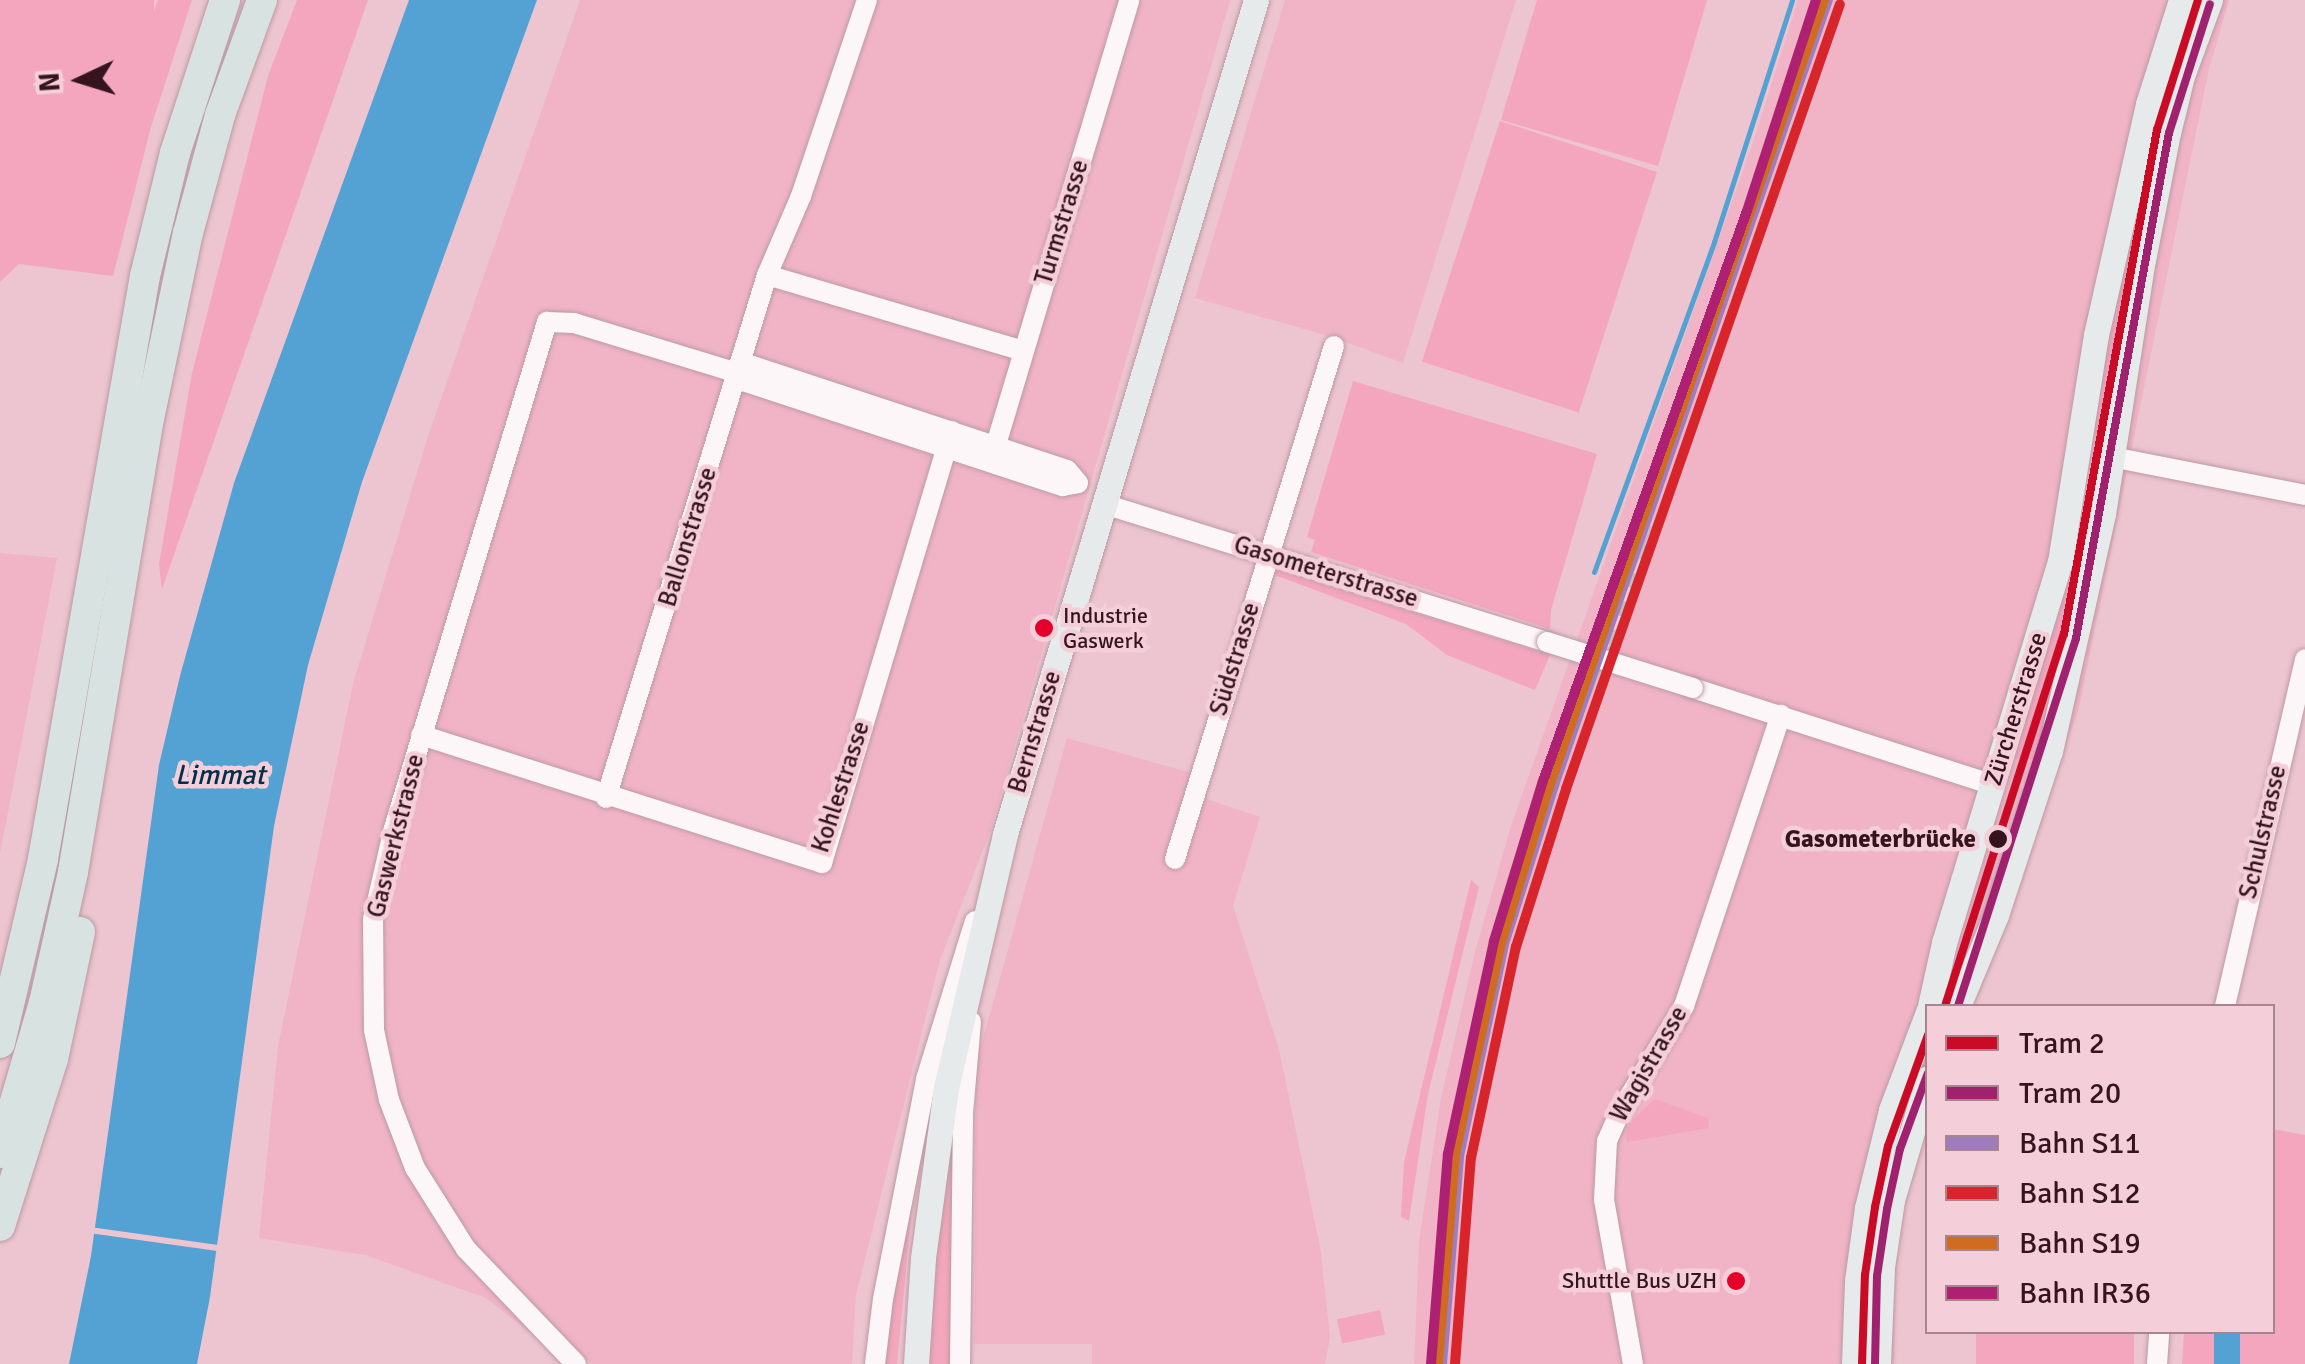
<!DOCTYPE html>
<html>
<head>
<meta charset="utf-8">
<style>
  body { margin:0 }
  #map { position:relative; width:2305px; height:1364px; overflow:hidden; background:#edc5d1; font-family:Signika,sans-serif }
  div>[style] { position:absolute }
  .built>* { inset:0; background:#f1b4c7 }
  .green>* { inset:0; background:#f4a6be; transform-origin:0 0 }
  .water>* { inset:0; background:#54a1d3; transform-origin:0 0 }
  .pier>* { inset:0; background:#edc5d1; transform-origin:0 0 }
  .stream>* { height:5px; margin:-2.5px; padding:0 2.5px; transform-origin:2.5px; border-radius:2.5px; background:#54a1d3 }
  .roads { filter:drop-shadow(0 0 2px #bc9aa4) drop-shadow(0 0 2px #bc9aa4) }
  .minor>* { height:20px; margin:-10px; padding:0 10px; transform-origin:10px; border-radius:10px; background:#fcf6f8 }
  .major>* { height:25px; margin:-12.5px; padding:0 12.5px; transform-origin:12.5px; border-radius:12.5px; background:#e6eaea }
  .highway>* { height:30px; margin:-15px; padding:0 15px; transform-origin:15px; border-radius:15px; background:#d8e2e1 }
  .rail>* { height:9px; margin-top:-4.5px; transform-origin:0; background:repeating-linear-gradient(90deg,#f4ced8 0 15px,#c5babd 0 30px); box-sizing:border-box; border-block:2px solid #c5babd }
  .bridges { filter:drop-shadow(0 0 2px #bc9aa4) drop-shadow(0 0 2px #bc9aa4) }
  .minor-bridge>* { height:20px; margin:-10px; padding:0 10px; transform-origin:10px; border-radius:10px; background:#fcf6f8 }
  .rail-1>* { height:10px; margin:-5px; padding:0 5px; transform-origin:5px; border-radius:5px; background:#9f7dbc }
  .rail-2>* { height:10px; margin:-5px; padding:0 5px; transform-origin:5px; border-radius:5px; background:#d8242b }
  .rail-3>* { height:10px; margin:-5px; padding:0 5px; transform-origin:5px; border-radius:5px; background:#cf6c20 }
  .rail-4>* { height:10px; margin:-5px; padding:0 5px; transform-origin:5px; border-radius:5px; background:#ae2071 }
  .tram-1>* { height:8px; margin:-4px; padding:0 4px; transform-origin:4px; border-radius:4px; background:#cb0a25 }
  .tram-2>* { height:8px; margin:-4px; padding:0 4px; transform-origin:4px; border-radius:4px; background:#a0216e }
  .dots>* { width:28px; height:28px; translate:-50% -50%; box-sizing:border-box; border:5px solid #f4ced8; border-radius:50% }
  span { translate:-50% -50%; white-space:nowrap; text-align:center; line-height:1.15; -webkit-text-stroke:9px #f4ced8; paint-order:stroke }
  .bus-label { font-size:22px; color:#351420 }
  .left { translate:0 -50%; text-align:left }
  .right { translate:-100% -50%; text-align:right }
  .street-label { font-size:25px; color:#351420 }
  .stop-label { font-size:25px; color:#351420; font-weight:700 }
  .water-label { font-size:28px; color:#002f4a; font-style:italic }
  .legend { position:absolute; left:1925px; top:1004px; width:350px; height:330px; box-sizing:border-box; background:#f4ced8; border:2px solid #a8848e; margin:0; padding:12px 18px; list-style:none; font-size:30px; color:#351420 }
  .legend li { display:flex; align-items:center; gap:20px; height:50px }
  .legend b { width:50px; border:2px solid #a8848e }
  .north { position:absolute; left:30px; top:30px; width:100px; height:100px; -webkit-text-stroke:8px #f4ced8; paint-order:stroke; rotate:266deg; font-size:28px; font-weight:700; line-height:40px; text-align:center; color:#351420 }
  .north::after { content:''; display:block; margin:auto; width:35px; height:45px; background:#351420; clip-path:polygon(50% 0,100% 100%,50% 72%,0 100%) }
</style>
</head>
<body>
<div id="map">
  <div class="built">
    <i style="clip-path:polygon(580px 0,1230px 0,989px 835px,940px 960px,856px 1295px,852px 1364px,592px 1364px,576px 1349px,564px 1359px,486px 1298px,365px 1255px,259px 1238px,278px 1046px,353px 684px,428px 436px)"></i>
    <i style="clip-path:polygon(1285px 0,1516px 0,1403px 363px,1332px 337px,1195px 298px)"></i>
    <i style="clip-path:polygon(1798px 0,2229px 0,2209px 69px,2078px 712px,1967px 1006px,1928px 1006px,1927px 1115px,1911px 1160px,1895px 1245px,1894px 1364px,1414px 1364px,1419px 1241px,1441px 1098px,1475px 952px,1511px 826px,1753px 142px)"></i>
    <i style="clip-path:polygon(0 553px,57px 558px,0 854px)"></i>
    <i style="clip-path:polygon(1067px 738px,1192px 773px,1203px 798px,1260px 817px,1233px 906px,1279px 1049px,1321px 1252px,1330px 1338px,1325px 1364px,1092px 1364px,1092px 1344px,974px 1344px,976px 1064px)"></i>
  </div>
  <div class="green">
    <i style="clip-path:polygon(0 0,154px 0,154px 11px,158px 0,192px 0,151px 127px,113px 276px,19px 264px,0 282px)"></i>
    <i style="clip-path:polygon(297px 0,368px 0,162px 589px,159px 564px,192px 373px,268px 76px)"></i>
    <i style="clip-path:polygon(1537px 0,1707px 0,1658px 166px,1501px 120px)"></i>
    <i style="clip-path:polygon(2186px 0,2203px 0,2105px 440px,2091px 432px,2127px 234px)"></i>
    <i style="left:1500px;top:121px;width:165px;height:253px;rotate:18deg"></i>
    <i style="clip-path:polygon(1353px 381px,1597px 454px,1551px 610px,1550px 629px,1311px 552px,1315px 540px,1307px 537px)"></i>
    <i style="clip-path:polygon(2074px 508px,2098px 509px,2039px 759px,2017px 759px,2013px 755px,2054px 625px)"></i>
    <i style="clip-path:polygon(1272px 568px,1550px 655px,1535px 690px,1447px 655px,1406px 624px,1269px 573px)"></i>
    <i style="clip-path:polygon(1471px 880px,1479px 887px,1428px 1094px,1409px 1221px,1401px 1217px,1404px 1162px)"></i>
    <i style="clip-path:polygon(1655px 1099px,1708px 1118px,1709px 1128px,1627px 1142px,1626px 1133px,1633px 1119px)"></i>
    <i style="clip-path:polygon(953px 1110px,954px 1364px,927px 1364px,931px 1292px)"></i>
    <i style="clip-path:polygon(2273px 1129px,2305px 1135px,2305px 1364px,2182px 1364px,2184px 1332px,2272px 1332px)"></i>
    <i style="clip-path:polygon(917px 1154px,897px 1364px,879px 1364px)"></i>
    <i style="left:1380px;top:1310px;width:25px;height:44px;rotate:78deg"></i>
    <i style="left:1976px;top:1332px;width:158px;height:32px"></i>
  </div>
  <div class="water">
    <i style="clip-path:polygon(409px 0,537px 0,362px 482px,308px 665px,274px 826px,210px 1297px,197px 1364px,69px 1364px,91px 1256px,159px 765px,180px 676px,234px 483px)"></i>
    <i style="left:2214px;top:1332px;width:26px;height:32px"></i>
  </div>
  <div class="pier">
    <i style="left:90px;top:1227px;width:133px;height:6px;rotate:8deg"></i>
  </div>
  <div class="stream">
    <i style="left:1594px;top:572px;width:351px;rotate:-70deg"></i>
    <i style="left:1714px;top:242px;width:254px;rotate:-72.1deg"></i>
  </div>
  <div class="roads">
    <div class="minor">
      <i style="left:767px;top:275px;width:267px;rotate:16.5deg"></i>
      <i style="left:737px;top:379px;width:343px;rotate:18.2deg"></i>
      <i style="left:1063px;top:486px;width:15px;rotate:-11deg"></i>
      <i style="left:1078px;top:483px;width:17px;rotate:-130deg"></i>
      <i style="left:1067px;top:470px;width:343px;rotate:-161.7deg"></i>
      <i style="left:2112px;top:457px;width:197px;rotate:11.1deg"></i>
      <i style="left:992px;top:458px;width:478px;rotate:-73.3deg"></i>
      <i style="left:1104px;top:504px;width:464px;rotate:17.3deg"></i>
      <i style="left:1693px;top:688px;width:315px;rotate:17.9deg"></i>
      <i style="left:421px;top:735px;width:421px;rotate:17.7deg"></i>
      <i style="left:822px;top:863px;width:451px;rotate:-73.3deg"></i>
      <i style="left:606px;top:798px;width:547px;rotate:-72.89deg"></i>
      <i style="left:767px;top:275px;width:86px;rotate:-66.7deg"></i>
      <i style="left:801px;top:196px;width:207px;rotate:-71.4deg"></i>
      <i style="left:1175px;top:859px;width:537px;rotate:-72.78deg"></i>
      <i style="left:2225px;top:1006px;width:356px;rotate:-77deg"></i>
      <i style="left:576px;top:1364px;width:159px;rotate:-133.7deg"></i>
      <i style="left:466px;top:1249px;width:96px;rotate:-122.2deg"></i>
      <i style="left:415px;top:1168px;width:73px;rotate:-110.9deg"></i>
      <i style="left:389px;top:1100px;width:72px;rotate:-102.1deg"></i>
      <i style="left:374px;top:1030px;width:111px;rotate:-90.5deg"></i>
      <i style="left:373px;top:919px;width:93px;rotate:-77deg"></i>
      <i style="left:394px;top:828px;width:529px;rotate:-73.18deg"></i>
      <i style="left:547px;top:322px;width:27px;rotate:2deg"></i>
      <i style="left:574px;top:323px;width:171px;rotate:17deg"></i>
      <i style="left:875px;top:1364px;width:65px;rotate:-83deg"></i>
      <i style="left:883px;top:1299px;width:224px;rotate:-78.9deg"></i>
      <i style="left:926px;top:1079px;width:165px;rotate:-72.8deg"></i>
      <i style="left:960px;top:1364px;width:251px;rotate:-89.3deg"></i>
      <i style="left:963px;top:1113px;width:92px;rotate:-85deg"></i>
      <i style="left:1633px;top:1364px;width:167px;rotate:-100deg"></i>
      <i style="left:1604px;top:1200px;width:59px;rotate:-87.1deg"></i>
      <i style="left:1607px;top:1141px;width:32px;rotate:-66deg"></i>
      <i style="left:1620px;top:1112px;width:124px;rotate:-58.9deg"></i>
      <i style="left:1684px;top:1006px;width:307px;rotate:-71.6deg"></i>
      <i style="left:2157px;top:1364px;width:32px;rotate:-86deg"></i>
    </div>
    <div class="major">
      <i style="left:1930px;top:1006px;width:65px;rotate:-77.5deg"></i>
      <i style="left:1944px;top:943px;width:398px;rotate:-73.1deg"></i>
      <i style="left:2060px;top:562px;width:230px;rotate:-81deg"></i>
      <i style="left:2096px;top:335px;width:237px;rotate:-77.3deg"></i>
      <i style="left:2148px;top:104px;width:109px;rotate:-72.4deg"></i>
      <i style="left:1958px;top:1006px;width:99px;rotate:-67.3deg"></i>
      <i style="left:1996px;top:915px;width:173px;rotate:-71.8deg"></i>
      <i style="left:2050px;top:751px;width:243px;rotate:-77.4deg"></i>
      <i style="left:2103px;top:514px;width:257px;rotate:-81.1deg"></i>
      <i style="left:2143px;top:260px;width:129px;rotate:-78.9deg"></i>
      <i style="left:2168px;top:133px;width:59px;rotate:-76.2deg"></i>
      <i style="left:2182px;top:76px;width:81px;rotate:-69.8deg"></i>
      <i style="left:916px;top:1364px;width:106px;rotate:-86.2deg"></i>
      <i style="left:923px;top:1258px;width:172px;rotate:-82.3deg"></i>
      <i style="left:946px;top:1088px;width:261px;rotate:-76.9deg"></i>
      <i style="left:1005px;top:834px;width:871px;rotate:-73.25deg"></i>
      <i style="left:1854px;top:1364px;width:83px;rotate:-87.9deg"></i>
      <i style="left:1857px;top:1281px;width:74px;rotate:-82.2deg"></i>
      <i style="left:1867px;top:1208px;width:101px;rotate:-76.2deg"></i>
      <i style="left:1891px;top:1110px;width:105px;rotate:-69.3deg"></i>
      <i style="left:1878px;top:1364px;width:97px;rotate:-87.6deg"></i>
      <i style="left:1882px;top:1267px;width:68px;rotate:-81.5deg"></i>
      <i style="left:1892px;top:1200px;width:127px;rotate:-73.6deg"></i>
    </div>
    <div class="highway">
      <i style="left:0;top:1043px;width:189px;rotate:-76.8deg"></i>
      <i style="left:43px;top:859px;width:592px;rotate:-80.08deg"></i>
      <i style="left:145px;top:276px;width:127px;rotate:-76.3deg"></i>
      <i style="left:175px;top:153px;width:161px;rotate:-71.9deg"></i>
      <i style="left:0;top:1153px;width:156px;rotate:-73.7deg"></i>
      <i style="left:44px;top:1003px;width:134px;rotate:-77.5deg"></i>
      <i style="left:73px;top:872px;width:459px;rotate:-80.5deg"></i>
      <i style="left:149px;top:419px;width:190px;rotate:-78.2deg"></i>
      <i style="left:188px;top:233px;width:122px;rotate:-74.8deg"></i>
      <i style="left:220px;top:115px;width:122px;rotate:-69.9deg"></i>
      <i style="left:0;top:1226px;width:175px;rotate:-72.4deg"></i>
      <i style="left:53px;top:1059px;width:130px;rotate:-78deg"></i>
    </div>
  </div>
  <div class="rail">
    <i style="left:1579px;top:712px;width:200px;rotate:-67.7deg"></i>
  </div>
  <div class="bridges">
    <div class="minor-bridge">
      <i style="left:1547px;top:642px;width:153px;rotate:17.5deg"></i>
    </div>
  </div>
  <div class="rail-1">
    <i style="left:1442px;top:1364px;width:209px;rotate:-85.3deg"></i>
    <i style="left:1459px;top:1156px;width:217px;rotate:-78deg"></i>
    <i style="left:1504px;top:944px;width:167px;rotate:-72.5deg"></i>
    <i style="left:1554px;top:785px;width:831px;rotate:-70.76deg"></i>
  </div>
  <div class="rail-2">
    <i style="left:1455px;top:1364px;width:207px;rotate:-85.6deg"></i>
    <i style="left:1471px;top:1158px;width:216px;rotate:-78deg"></i>
    <i style="left:1516px;top:947px;width:166px;rotate:-72.4deg"></i>
    <i style="left:1566px;top:789px;width:831px;rotate:-70.76deg"></i>
  </div>
  <div class="rail-3">
    <i style="left:1438px;top:1363px;width:210px;rotate:-85.3deg"></i>
    <i style="left:1455px;top:1154px;width:216px;rotate:-77.7deg"></i>
    <i style="left:1501px;top:943px;width:166px;rotate:-72.9deg"></i>
    <i style="left:1550px;top:784px;width:831px;rotate:-70.74deg"></i>
  </div>
  <div class="rail-4">
    <i style="left:1431px;top:1364px;width:211px;rotate:-85.4deg"></i>
    <i style="left:1448px;top:1154px;width:218px;rotate:-77.8deg"></i>
    <i style="left:1494px;top:941px;width:167px;rotate:-73deg"></i>
    <i style="left:1543px;top:781px;width:605px;rotate:-70.31deg"></i>
    <i style="left:1747px;top:211px;width:222px;rotate:-71.9deg"></i>
  </div>
  <div class="tram-1">
    <i style="left:1945px;top:1006px;width:391px;rotate:-72.3deg"></i>
    <i style="left:2064px;top:634px;width:513px;rotate:-79.55deg"></i>
    <i style="left:2157px;top:130px;width:136px;rotate:-72.5deg"></i>
    <i style="left:1862px;top:1364px;width:89px;rotate:-88.1deg"></i>
    <i style="left:1865px;top:1275px;width:69px;rotate:-81.6deg"></i>
    <i style="left:1875px;top:1207px;width:62px;rotate:-78deg"></i>
    <i style="left:1888px;top:1146px;width:118px;rotate:-70.2deg"></i>
  </div>
  <div class="tram-2">
    <i style="left:1958px;top:1006px;width:386px;rotate:-72.2deg"></i>
    <i style="left:2076px;top:638px;width:513px;rotate:-79.57deg"></i>
    <i style="left:2169px;top:133px;width:135px;rotate:-72.4deg"></i>
    <i style="left:1875px;top:1364px;width:88px;rotate:-88.7deg"></i>
    <i style="left:1877px;top:1276px;width:68px;rotate:-81.5deg"></i>
    <i style="left:1887px;top:1209px;width:61px;rotate:-77.8deg"></i>
    <i style="left:1900px;top:1149px;width:81px;rotate:-69.8deg"></i>
  </div>
  <div class="dots">
    <i style="left:1044px;top:628px;background:#e4002b"></i>
    <i style="left:1998px;top:839px;background:#351420"></i>
    <i style="left:1736px;top:1281px;background:#e4002b"></i>
  </div>
  <div class="bus-label">
    <span class="left" style="left:1063px;top:628px">Industrie<br>Gaswerk</span>
    <span class="right" style="left:1717px;top:1281px">Shuttle Bus UZH</span>
  </div>
  <div class="street-label">
    <span style="left:1062px;top:222px;rotate:-73deg">Turmstrasse</span>
    <span style="left:688px;top:537px;rotate:-73deg">Ballonstrasse</span>
    <span style="left:1326px;top:572px;rotate:17deg">Gasometerstrasse</span>
    <span style="left:1235px;top:659px;rotate:-73deg">Südstrasse</span>
    <span style="left:2016px;top:709px;rotate:-73deg">Zürcherstrasse</span>
    <span style="left:1035px;top:732px;rotate:-73deg">Bernstrasse</span>
    <span style="left:841px;top:787px;rotate:-72deg">Kohlestrasse</span>
    <span style="left:2263px;top:832px;rotate:-77deg">Schulstrasse</span>
    <span style="left:396px;top:836px;rotate:-76deg">Gaswerkstrasse</span>
    <span style="left:1649px;top:1064px;rotate:-60deg">Wagistrasse</span>
  </div>
  <div class="stop-label">
    <span class="right" style="left:1976px;top:839px">Gasometerbrücke</span>
  </div>
  <div class="water-label">
    <span style="left:220px;top:775px">Limmat</span>
  </div>
  <ul class="legend">
  <li><b style="height:12px;background:#cb0a25"></b>Tram 2</li>
  <li><b style="height:12px;background:#a0216e"></b>Tram 20</li>
  <li><b style="height:12px;background:#9f7dbc"></b>Bahn S11</li>
  <li><b style="height:12px;background:#d8242b"></b>Bahn S12</li>
  <li><b style="height:12px;background:#cf6c20"></b>Bahn S19</li>
  <li><b style="height:12px;background:#ae2071"></b>Bahn IR36</li>
  </ul>
  <div class="north">N</div>
</div>
</body>
</html>
